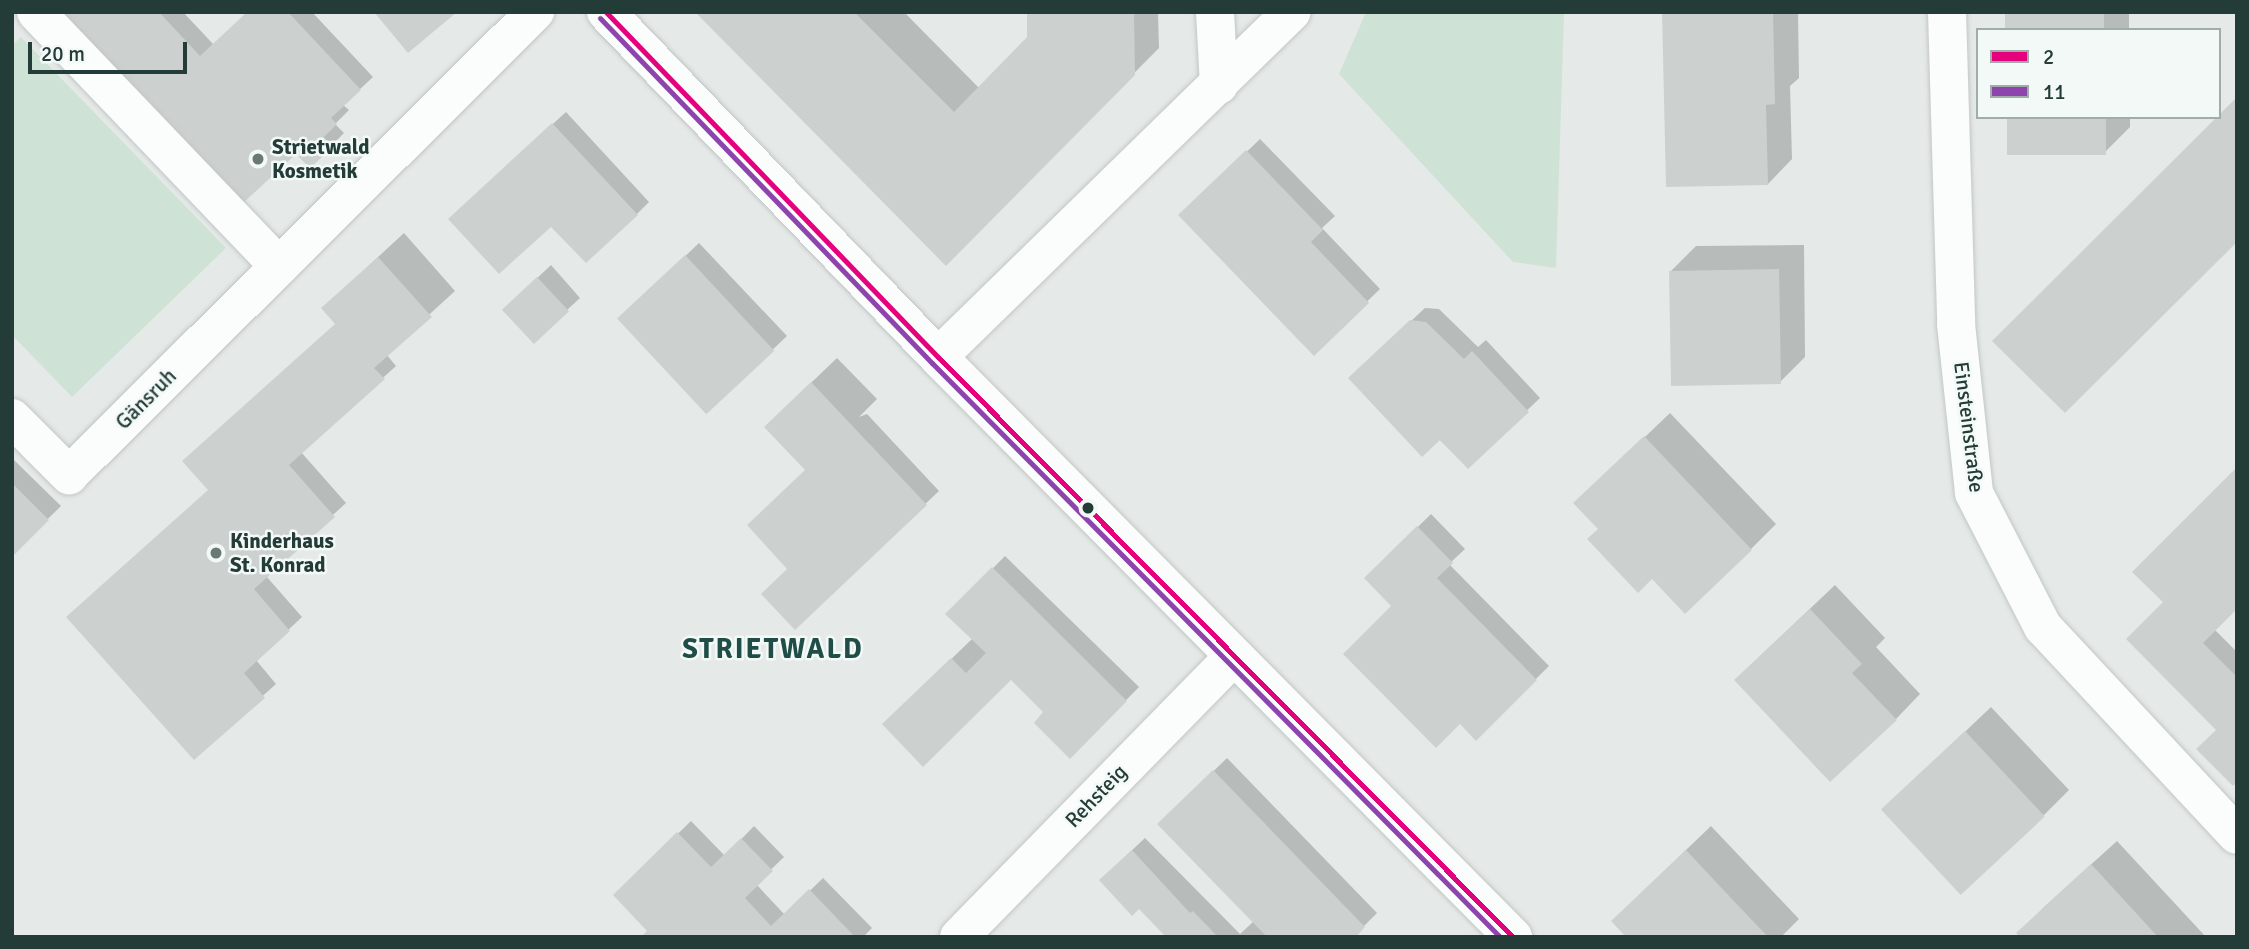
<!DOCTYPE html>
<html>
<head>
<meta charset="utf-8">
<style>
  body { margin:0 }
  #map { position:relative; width:2249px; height:949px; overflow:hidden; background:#e5eae8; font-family:Signika,sans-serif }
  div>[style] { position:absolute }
  .green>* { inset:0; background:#cfe2d6 }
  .shadow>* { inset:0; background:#0003; transform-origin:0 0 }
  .building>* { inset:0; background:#ccd1cf; transform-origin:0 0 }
  .roads { filter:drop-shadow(0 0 2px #c2c7c5) drop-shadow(0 0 2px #c2c7c5) }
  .minor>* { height:38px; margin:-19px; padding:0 19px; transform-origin:19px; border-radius:19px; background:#fbfcfc }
  .bus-1>* { height:5px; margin:-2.5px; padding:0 2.5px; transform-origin:2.5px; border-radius:2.5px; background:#e5007d }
  .bus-2>* { height:5px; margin:-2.5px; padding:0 2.5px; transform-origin:2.5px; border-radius:2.5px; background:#8e44ad }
  .dots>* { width:19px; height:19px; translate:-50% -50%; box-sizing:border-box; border:4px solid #f3f9f6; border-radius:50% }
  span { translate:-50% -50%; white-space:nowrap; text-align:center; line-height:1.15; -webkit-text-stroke:5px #f3f9f6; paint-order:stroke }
  .poi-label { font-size:21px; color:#243c38; font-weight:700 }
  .left { translate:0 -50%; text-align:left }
  .street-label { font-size:21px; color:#243c38 }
  .district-label { font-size:28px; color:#204d47; font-weight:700; letter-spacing:2px }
  .frame { position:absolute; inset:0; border:14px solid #243c38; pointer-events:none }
  .legend { position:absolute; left:1976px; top:28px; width:245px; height:91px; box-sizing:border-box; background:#f3f9f6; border:2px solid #a0adaa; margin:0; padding:9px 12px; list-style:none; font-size:21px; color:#243c38 }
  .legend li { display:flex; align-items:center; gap:14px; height:35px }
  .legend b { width:35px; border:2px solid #a0adaa }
  .scale { position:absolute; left:28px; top:42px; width:159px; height:32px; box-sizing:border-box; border:4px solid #243c38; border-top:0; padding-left:9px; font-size:21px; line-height:24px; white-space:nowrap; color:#243c38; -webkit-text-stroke:5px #f3f9f6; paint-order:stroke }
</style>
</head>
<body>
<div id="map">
  <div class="green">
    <i style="clip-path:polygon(1366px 12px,1564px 12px,1556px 268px,1513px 262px,1339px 74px)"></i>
    <i style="clip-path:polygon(21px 37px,226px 248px,72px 397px,12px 335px,12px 45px)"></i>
  </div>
  <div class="shadow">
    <i style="clip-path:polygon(63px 12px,183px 12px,214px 45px,249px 12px,312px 12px,373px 77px,343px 105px,349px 110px,335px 124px,344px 133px,331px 146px,296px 152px)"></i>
    <i style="clip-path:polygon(698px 12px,904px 12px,979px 88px,1029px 38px,1028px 12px,1158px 12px,1159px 48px,946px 263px)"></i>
    <i style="clip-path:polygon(1664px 12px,1798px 12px,1799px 78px,1790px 86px,1792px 159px,1768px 184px)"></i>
    <i style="left:2010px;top:12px;width:119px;height:18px"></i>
    <i style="clip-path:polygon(566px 112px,649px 202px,637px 214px,552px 224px,463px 206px)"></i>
    <i style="clip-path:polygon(2008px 117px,2130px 117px,2130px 127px,2105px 152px)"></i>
    <i style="clip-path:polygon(1260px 139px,1335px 216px,1322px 228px,1380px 289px,1314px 353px,1181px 215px)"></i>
    <i style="clip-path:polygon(404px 233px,455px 291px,386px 354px,396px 366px,301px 452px,346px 503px,266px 576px,302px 617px,256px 660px,276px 684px,194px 758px,210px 489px,337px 324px,323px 308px)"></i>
    <i style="clip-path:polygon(699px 243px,787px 336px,708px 411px,633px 306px)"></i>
    <i style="clip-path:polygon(1804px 245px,1805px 357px,1780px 382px,1671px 271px,1696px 246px)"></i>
    <i style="clip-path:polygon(551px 265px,580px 298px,567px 310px,517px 297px)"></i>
    <i style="clip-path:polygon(1425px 308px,1439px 309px,1478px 347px,1486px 340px,1540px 398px,1468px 467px,1363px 366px)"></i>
    <i style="clip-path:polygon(837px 358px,877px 399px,859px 417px,867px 414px,939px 491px,795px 627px,789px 569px,807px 470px,791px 402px)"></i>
    <i style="clip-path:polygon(1670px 413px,1776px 524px,1751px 549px,1652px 577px,1600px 529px,1601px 479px)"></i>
    <i style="clip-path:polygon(12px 458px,61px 506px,12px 554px)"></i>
    <i style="clip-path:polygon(1431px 514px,1465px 549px,1449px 564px,1549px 666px,1476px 738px,1393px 606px,1366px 578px)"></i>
    <i style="clip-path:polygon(1005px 556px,1139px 687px,1070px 757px,1046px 712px,1012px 679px,909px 700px,973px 638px,948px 614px)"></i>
    <i style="clip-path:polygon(1835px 585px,1885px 638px,1876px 647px,1920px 694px,1896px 719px,1761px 655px)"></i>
    <i style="clip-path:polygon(2165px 602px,2214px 629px,2237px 652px,2237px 779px)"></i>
    <i style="clip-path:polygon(1991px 707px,2069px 790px,2044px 815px,1908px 786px)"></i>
    <i style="clip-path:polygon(1227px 758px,1377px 913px,1353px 937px,1168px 937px,1114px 867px,1145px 838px,1240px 934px,1254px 921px,1159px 824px)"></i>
    <i style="clip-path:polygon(691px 821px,725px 856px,754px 826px,784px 857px,756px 884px,785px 915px,823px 878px,872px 928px,863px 937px,643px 937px,650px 931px,615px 895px)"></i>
    <i style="clip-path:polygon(1711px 826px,1799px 919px,1781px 937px,1628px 937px,1638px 896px)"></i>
    <i style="clip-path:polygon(2117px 841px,2206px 937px,2022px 937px,2043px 908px)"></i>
  </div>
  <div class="building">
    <i style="clip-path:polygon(61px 12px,159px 12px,200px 56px,247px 12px,288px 12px,361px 90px,331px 118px,337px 124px,324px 137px,333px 147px,310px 168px,296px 154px,241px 205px)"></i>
    <i style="clip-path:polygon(374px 12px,457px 12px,408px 53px)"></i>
    <i style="clip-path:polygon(695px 12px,854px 12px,954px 112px,1027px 37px,1027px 12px,1134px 12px,1135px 75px,946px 266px)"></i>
    <i style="clip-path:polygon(1662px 12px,1773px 12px,1775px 104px,1766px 105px,1768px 185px,1666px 187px)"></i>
    <i style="left:2104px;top:13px;width:17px;height:99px;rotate:90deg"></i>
    <i style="clip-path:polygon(2237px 97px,2237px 242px,2065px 413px,1992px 341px)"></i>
    <i style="left:2007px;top:117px;width:99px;height:38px"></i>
    <i style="clip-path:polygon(552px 123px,638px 215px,586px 263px,551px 227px,499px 274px,448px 219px)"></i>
    <i style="clip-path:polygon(1246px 150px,1323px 230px,1311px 242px,1369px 303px,1314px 356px,1178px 215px)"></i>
    <i style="left:685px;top:255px;width:131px;height:93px;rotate:47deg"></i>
    <i style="clip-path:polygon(378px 257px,432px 317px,374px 368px,385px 379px,289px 465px,335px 517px,254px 589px,290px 631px,244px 673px,265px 698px,194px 760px,66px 617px,208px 490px,182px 461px,335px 324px,321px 308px)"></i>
    <i style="left:1779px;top:269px;width:115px;height:110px;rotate:89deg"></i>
    <i style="left:537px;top:277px;width:47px;height:48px;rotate:47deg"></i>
    <i style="clip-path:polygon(1410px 320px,1426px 322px,1464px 359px,1472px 351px,1529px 412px,1468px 469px,1440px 440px,1422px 457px,1348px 378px)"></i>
    <i style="clip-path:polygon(811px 382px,927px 505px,795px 630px,761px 594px,787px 569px,747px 525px,805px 470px,764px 427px)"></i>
    <i style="clip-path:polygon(1644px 436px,1752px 550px,1685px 614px,1652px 579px,1638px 593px,1587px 539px,1598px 529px,1573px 503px)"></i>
    <i style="clip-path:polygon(2237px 467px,2237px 609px,2203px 643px,2237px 677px,2237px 782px,2233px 786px,2196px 749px,2216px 730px,2126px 639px,2163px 602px,2132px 572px)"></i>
    <i style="clip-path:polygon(12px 483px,49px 520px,12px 557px)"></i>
    <i style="clip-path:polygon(1417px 526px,1453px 563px,1437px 578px,1537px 680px,1476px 741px,1460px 724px,1436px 748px,1343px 654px,1391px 606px,1364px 578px)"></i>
    <i style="clip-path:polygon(992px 567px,1127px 701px,1070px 759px,1034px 723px,1043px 712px,1011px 680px,923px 767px,882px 724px,951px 658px,966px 673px,986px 653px,945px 614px)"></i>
    <i style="clip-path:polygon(1810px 609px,1862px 664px,1852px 673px,1897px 720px,1830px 782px,1734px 680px)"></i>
    <i style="left:1965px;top:731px;width:117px;height:115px;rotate:47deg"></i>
    <i style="clip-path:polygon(1213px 770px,1365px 927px,1356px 937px,1267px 937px,1157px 824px)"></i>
    <i style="clip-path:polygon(677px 832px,711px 867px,741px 838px,773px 871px,745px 898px,771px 926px,809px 889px,855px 937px,641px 937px,647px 931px,613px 895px)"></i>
    <i style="clip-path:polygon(1132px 850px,1190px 913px,1193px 911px,1218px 937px,1166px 937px,1139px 909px,1132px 916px,1099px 880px)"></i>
    <i style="clip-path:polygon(1686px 850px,1731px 898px,1768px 937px,1626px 937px,1611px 921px)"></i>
    <i style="clip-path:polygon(2091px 864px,2158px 937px,2020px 937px,2016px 933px)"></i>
  </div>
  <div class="roads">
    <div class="minor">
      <i style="left:36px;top:12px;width:352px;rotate:46.3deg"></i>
      <i style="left:606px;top:12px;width:479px;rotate:46.1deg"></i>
      <i style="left:938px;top:357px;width:817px;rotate:45.25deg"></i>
      <i style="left:1215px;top:12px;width:73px;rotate:86.9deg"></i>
      <i style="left:1947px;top:12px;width:312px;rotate:88.3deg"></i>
      <i style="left:1956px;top:324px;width:170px;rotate:83.9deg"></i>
      <i style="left:1974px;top:493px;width:151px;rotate:62.8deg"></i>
      <i style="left:2043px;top:627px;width:284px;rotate:47deg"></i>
      <i style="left:938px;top:357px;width:494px;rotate:-44.3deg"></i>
      <i style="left:12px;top:418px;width:81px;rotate:45deg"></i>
      <i style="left:69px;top:475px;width:657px;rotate:-44.81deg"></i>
      <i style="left:959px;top:937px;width:393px;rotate:-45.6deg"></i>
    </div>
  </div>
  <div class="bus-1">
    <i style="left:606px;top:12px;width:479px;rotate:46.1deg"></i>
    <i style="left:938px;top:357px;width:817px;rotate:45.25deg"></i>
  </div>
  <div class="bus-2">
    <i style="left:600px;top:18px;width:479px;rotate:46.1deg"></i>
    <i style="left:932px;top:363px;width:808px;rotate:45.3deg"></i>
  </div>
  <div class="dots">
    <i style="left:258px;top:159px;background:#687976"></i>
    <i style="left:1088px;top:508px;background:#243c38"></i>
    <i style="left:216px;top:553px;background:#687976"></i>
  </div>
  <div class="poi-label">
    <span class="left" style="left:272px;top:159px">Strietwald<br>Kosmetik</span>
    <span class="left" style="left:230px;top:553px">Kinderhaus<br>St. Konrad</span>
  </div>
  <div class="street-label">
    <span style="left:146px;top:399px;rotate:-45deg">Gänsruh</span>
    <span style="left:1969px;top:427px;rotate:83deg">Einsteinstraße</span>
    <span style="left:1096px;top:796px;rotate:-46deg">Rehsteig</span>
  </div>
  <div class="district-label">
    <span style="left:773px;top:649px">STRIETWALD</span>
  </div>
  <div class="frame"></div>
  <ul class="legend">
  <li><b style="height:9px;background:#e5007d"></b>2</li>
  <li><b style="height:9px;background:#8e44ad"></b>11</li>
  </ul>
  <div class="scale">20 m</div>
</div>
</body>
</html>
